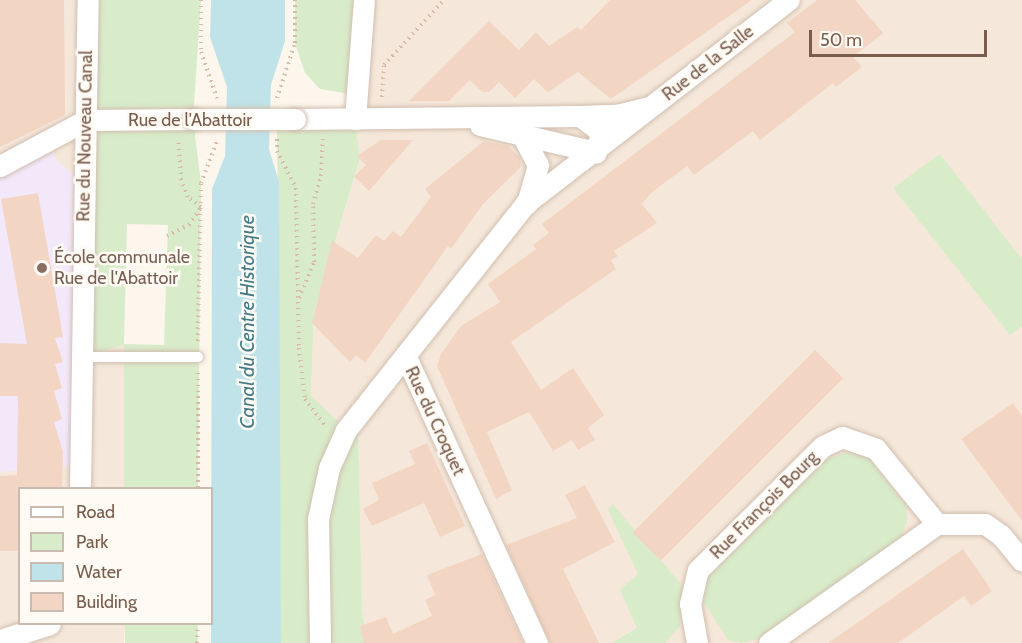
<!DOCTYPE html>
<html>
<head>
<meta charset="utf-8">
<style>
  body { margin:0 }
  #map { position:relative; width:1022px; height:643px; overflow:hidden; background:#fdf6ec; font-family:Cabin,sans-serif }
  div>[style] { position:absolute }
  .residential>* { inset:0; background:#f5e8da }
  .education>* { inset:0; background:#f3e8fa }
  .green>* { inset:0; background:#d8ecc9; transform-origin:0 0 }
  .water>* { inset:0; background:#bfe3e8 }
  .building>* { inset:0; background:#f3d5c3; transform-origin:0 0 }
  .path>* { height:4px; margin-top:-2px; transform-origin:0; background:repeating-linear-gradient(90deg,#d9b8a5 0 1.5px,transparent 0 6px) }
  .roads { filter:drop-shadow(0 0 2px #d1beb0) drop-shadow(0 0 2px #d1beb0) }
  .service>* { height:10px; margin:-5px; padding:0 5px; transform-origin:5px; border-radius:5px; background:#fff }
  .minor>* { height:21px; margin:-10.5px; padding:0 10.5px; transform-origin:10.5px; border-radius:10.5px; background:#fff }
  .bridges { filter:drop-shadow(0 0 2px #d1beb0) drop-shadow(0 0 2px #d1beb0) }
  .minor-bridge>* { height:21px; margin:-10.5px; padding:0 10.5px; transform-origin:10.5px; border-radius:10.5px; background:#fff }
  .dots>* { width:16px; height:16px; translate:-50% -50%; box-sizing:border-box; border:3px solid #fffaf3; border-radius:50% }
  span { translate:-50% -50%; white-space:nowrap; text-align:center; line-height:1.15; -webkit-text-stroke:5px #fffaf3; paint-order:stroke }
  .street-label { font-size:18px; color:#7a5c4d }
  .education-label { font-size:18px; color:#785e54 }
  .left { translate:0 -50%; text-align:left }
  .water-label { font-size:20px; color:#437c86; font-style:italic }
  .legend { position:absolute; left:18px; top:487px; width:195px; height:138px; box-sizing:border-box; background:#fffaf3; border:2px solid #cabbb1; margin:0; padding:8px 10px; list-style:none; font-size:18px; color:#7a5c4d }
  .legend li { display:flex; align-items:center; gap:12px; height:30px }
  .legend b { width:30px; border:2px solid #cabbb1 }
  .scale { position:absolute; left:809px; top:30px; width:178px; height:27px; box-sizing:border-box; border:3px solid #7a5c4d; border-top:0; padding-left:8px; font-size:18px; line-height:21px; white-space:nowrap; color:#7a5c4d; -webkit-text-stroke:4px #fffaf3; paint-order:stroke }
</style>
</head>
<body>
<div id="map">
  <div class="residential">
    <i style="clip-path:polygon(0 0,88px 0,82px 357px,124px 344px,124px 488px,20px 488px,20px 624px,125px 624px,124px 643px,0 643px)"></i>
    <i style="clip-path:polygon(364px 0,1022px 0,1022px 643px,368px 643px,362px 610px,358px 415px,346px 430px,311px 397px,314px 312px,360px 158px,355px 119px)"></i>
  </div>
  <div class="education">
    <i style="clip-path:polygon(49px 140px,58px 162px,80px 179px,80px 465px,0 472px,0 166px)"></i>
  </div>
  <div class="green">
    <i style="clip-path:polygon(evenodd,88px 0,201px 0,193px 119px,201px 183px,198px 488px,124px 488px,124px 345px,81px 357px,88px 0,127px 224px,168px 225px,164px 345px,124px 344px,127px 224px)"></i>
    <i style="clip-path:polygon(295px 0,364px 0,356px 95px,320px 89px,305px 73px,295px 43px)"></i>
    <i style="clip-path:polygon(277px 119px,355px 119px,360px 158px,314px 312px,311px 396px,346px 429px,358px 414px,362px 610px,368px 643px,281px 643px)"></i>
    <i style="clip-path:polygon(940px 154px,1022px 259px,1022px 326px,1010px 335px,893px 188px)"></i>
    <i style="clip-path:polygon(855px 450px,864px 453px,906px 505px,907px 521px,900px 540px,764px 637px,742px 643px,728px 640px,704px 602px,707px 578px,827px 459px)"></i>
    <i style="clip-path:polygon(612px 503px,682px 585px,680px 626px,665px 643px,612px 643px,637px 628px,620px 590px,638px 574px,608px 510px)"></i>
    <i style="left:125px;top:624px;width:73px;height:19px"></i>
  </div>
  <div class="water">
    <i style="clip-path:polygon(211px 0,285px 0,285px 41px,271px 85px,269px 149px,279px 182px,281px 643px,211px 643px,212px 189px,225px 156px,227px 87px,210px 37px)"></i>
  </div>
  <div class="building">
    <i style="clip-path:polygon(0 0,64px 0,65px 100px,65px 115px,0 147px)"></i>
    <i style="clip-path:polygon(610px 0,752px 0,611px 99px,578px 72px,548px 92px,534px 79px,515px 98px,499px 82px,489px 92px,482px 92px,470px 80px,449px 101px,409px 101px,489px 21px,519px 50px,536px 32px,549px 46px,577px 27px,581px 30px)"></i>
    <i style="clip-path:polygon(817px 0,855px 0,883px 33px,853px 57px,862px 67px,836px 87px,833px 83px,760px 140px,753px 131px,694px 175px,687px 166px,651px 193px,642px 204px,657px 223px,614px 251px,618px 256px,611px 260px,616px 269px,511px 342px,541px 390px,573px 368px,604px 415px,588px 428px,595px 440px,578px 450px,572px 440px,553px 451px,529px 412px,487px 432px,512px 490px,496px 499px,437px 366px,441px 354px,461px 326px,500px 302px,488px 284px,536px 249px,533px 245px,549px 233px,542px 224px,795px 32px,787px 23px)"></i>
    <i style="clip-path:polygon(381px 140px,413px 140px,369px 191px,354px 176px,366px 165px,357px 156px)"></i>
    <i style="clip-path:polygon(484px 141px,508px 146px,520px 158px,521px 167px,483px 204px,451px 249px,448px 246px,365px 363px,356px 355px,350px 362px,312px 323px,332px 241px,358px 258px,376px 235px,384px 241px,393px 231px,401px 237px,431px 197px,425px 189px)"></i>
    <i style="clip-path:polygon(38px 193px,63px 337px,55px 338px,63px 362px,55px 364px,62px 388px,54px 391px,62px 419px,54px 422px,63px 452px,62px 489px,20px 489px,20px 551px,0 551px,0 476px,17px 475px,18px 396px,0 396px,0 343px,27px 344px,1px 199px)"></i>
    <i style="left:815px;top:350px;width:40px;height:258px;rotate:45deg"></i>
    <i style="clip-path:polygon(1013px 403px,1022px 416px,1022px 521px,961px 439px)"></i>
    <i style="clip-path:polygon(427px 443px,465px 526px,440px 537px,424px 503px,372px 526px,363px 509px,379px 500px,372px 483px,415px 464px,409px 451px)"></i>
    <i style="clip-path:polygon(585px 485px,615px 542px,563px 569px,599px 643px,550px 643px,506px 545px,577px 518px,565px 495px)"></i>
    <i style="clip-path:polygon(963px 549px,992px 591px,971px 606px,964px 596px,898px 643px,828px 643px)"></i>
    <i style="clip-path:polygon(482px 554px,523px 643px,364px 643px,360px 626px,386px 617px,393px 634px,432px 616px,425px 600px,435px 595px,427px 575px)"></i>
  </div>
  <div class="path">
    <i style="left:201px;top:0;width:52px;rotate:90deg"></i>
    <i style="left:201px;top:52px;width:49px;rotate:70.8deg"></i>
    <i style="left:382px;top:97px;width:32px;rotate:-86deg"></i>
    <i style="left:384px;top:65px;width:88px;rotate:-47.3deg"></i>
    <i style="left:277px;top:98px;width:58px;rotate:-71.9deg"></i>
    <i style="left:295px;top:43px;width:43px;rotate:-90deg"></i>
    <i style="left:277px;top:139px;width:12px;rotate:90deg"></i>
    <i style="left:277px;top:151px;width:42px;rotate:62.8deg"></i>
    <i style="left:296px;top:188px;width:160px;rotate:88.9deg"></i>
    <i style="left:299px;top:348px;width:51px;rotate:83.3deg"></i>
    <i style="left:305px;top:399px;width:34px;rotate:53deg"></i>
    <i style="left:167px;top:236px;width:25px;rotate:-27deg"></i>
    <i style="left:189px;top:225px;width:22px;rotate:-56deg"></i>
    <i style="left:201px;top:207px;width:16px;rotate:-142deg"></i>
    <i style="left:188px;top:197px;width:18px;rotate:-112deg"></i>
    <i style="left:181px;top:180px;width:39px;rotate:-94deg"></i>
    <i style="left:299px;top:298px;width:39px;rotate:-67deg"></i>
    <i style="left:314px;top:262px;width:58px;rotate:-91deg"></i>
    <i style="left:313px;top:204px;width:29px;rotate:-74deg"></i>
    <i style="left:321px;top:176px;width:37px;rotate:-87deg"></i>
    <i style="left:198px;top:341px;width:158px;rotate:-88.9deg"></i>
    <i style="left:201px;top:183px;width:45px;rotate:-69.1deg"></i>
    <i style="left:198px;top:488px;width:116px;rotate:-90deg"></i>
    <i style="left:197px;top:643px;width:19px;rotate:-87deg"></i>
  </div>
  <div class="roads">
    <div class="service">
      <i style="left:81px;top:357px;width:117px"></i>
    </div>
    <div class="minor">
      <i style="left:580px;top:116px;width:37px;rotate:-2deg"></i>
      <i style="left:617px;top:115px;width:30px;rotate:-14deg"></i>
      <i style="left:295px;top:119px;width:285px;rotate:-0.6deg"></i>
      <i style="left:580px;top:116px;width:26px;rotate:37deg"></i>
      <i style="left:601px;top:132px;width:21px;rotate:104deg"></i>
      <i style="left:355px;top:119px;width:119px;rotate:-85.7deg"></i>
      <i style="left:480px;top:125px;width:119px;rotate:13.1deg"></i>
      <i style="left:522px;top:135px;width:34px;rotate:62deg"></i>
      <i style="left:538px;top:165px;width:40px;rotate:106deg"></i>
      <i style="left:0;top:166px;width:98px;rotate:-28.1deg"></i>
      <i style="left:86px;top:120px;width:107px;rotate:-0.5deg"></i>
      <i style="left:406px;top:357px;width:315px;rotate:65.4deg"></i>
      <i style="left:80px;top:488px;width:488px;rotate:-89.1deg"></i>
      <i style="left:0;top:640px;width:52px;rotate:-17.7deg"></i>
      <i style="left:320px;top:643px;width:124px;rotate:-90.9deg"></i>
      <i style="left:318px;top:519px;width:52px;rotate:-77.8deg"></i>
      <i style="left:329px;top:468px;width:42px;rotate:-65.9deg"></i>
      <i style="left:346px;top:430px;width:290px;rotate:-51.6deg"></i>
      <i style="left:526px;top:203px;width:332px;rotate:-37.7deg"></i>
      <i style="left:697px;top:643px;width:40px;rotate:-100deg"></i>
      <i style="left:690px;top:604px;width:35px;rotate:-77deg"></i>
      <i style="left:698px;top:570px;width:176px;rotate:-44.8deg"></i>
      <i style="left:823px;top:446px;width:21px;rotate:-25deg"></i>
      <i style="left:842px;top:437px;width:36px;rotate:19deg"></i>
      <i style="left:876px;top:449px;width:97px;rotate:50.9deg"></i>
      <i style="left:769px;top:643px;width:206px;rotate:-35.3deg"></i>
      <i style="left:937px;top:524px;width:48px"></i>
      <i style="left:985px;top:524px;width:19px;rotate:35deg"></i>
      <i style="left:1001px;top:535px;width:33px;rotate:51deg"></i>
    </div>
  </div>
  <div class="bridges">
    <div class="minor-bridge">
      <i style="left:193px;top:119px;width:102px"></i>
    </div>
  </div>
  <div class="dots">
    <i style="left:42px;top:268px;background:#8d6e63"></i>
  </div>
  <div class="street-label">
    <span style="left:708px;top:63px;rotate:-38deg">Rue de la Salle</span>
    <span style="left:190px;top:120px">Rue de l'Abattoir</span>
    <span style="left:85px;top:136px;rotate:-89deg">Rue du Nouveau Canal</span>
    <span style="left:435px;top:421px;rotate:65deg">Rue du Croquet</span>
    <span style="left:764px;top:505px;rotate:-45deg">Rue François Bourg</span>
  </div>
  <div class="education-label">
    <span class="left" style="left:54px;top:268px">École communale<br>Rue de l'Abattoir</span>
  </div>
  <div class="water-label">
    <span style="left:247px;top:322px;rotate:-90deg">Canal du Centre Historique</span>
  </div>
  <ul class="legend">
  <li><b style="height:8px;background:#fff"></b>Road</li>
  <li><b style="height:16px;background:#d8ecc9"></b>Park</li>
  <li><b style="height:16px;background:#bfe3e8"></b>Water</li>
  <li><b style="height:16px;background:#f3d5c3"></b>Building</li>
  </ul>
  <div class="scale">50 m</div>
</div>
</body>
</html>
